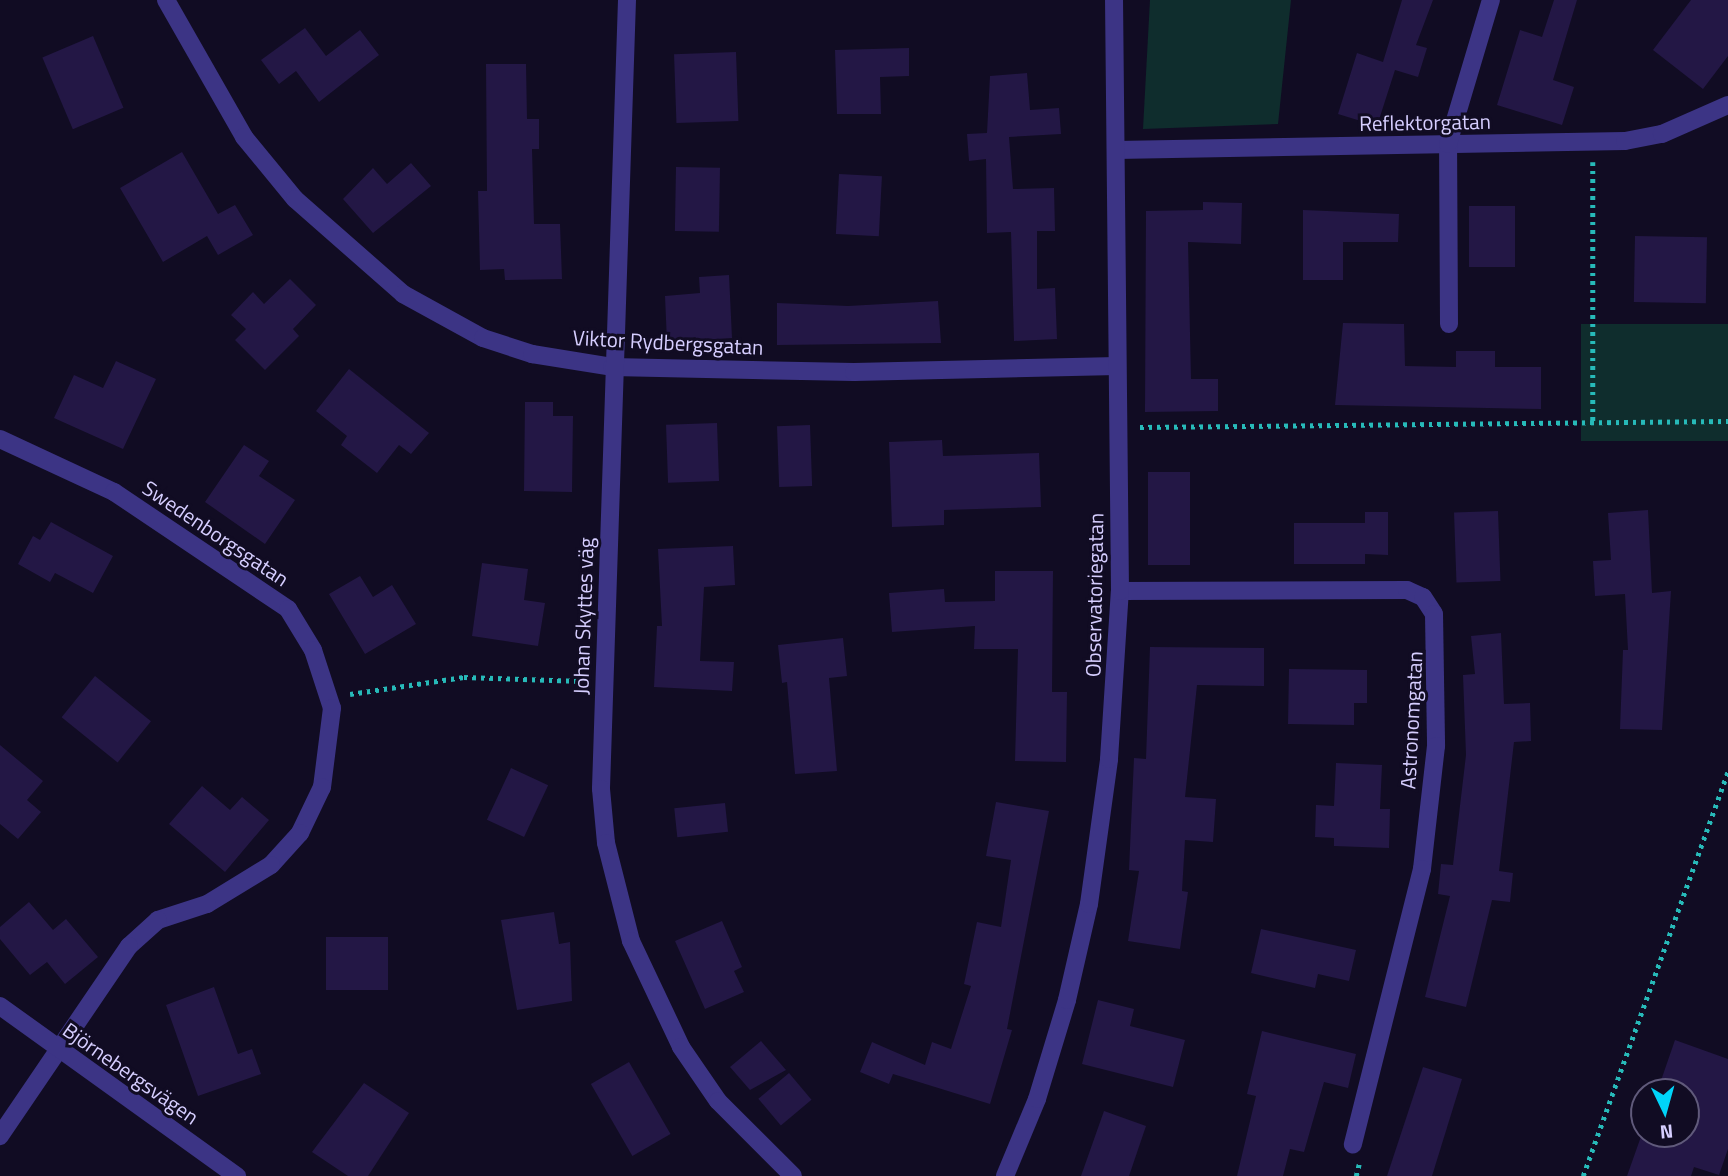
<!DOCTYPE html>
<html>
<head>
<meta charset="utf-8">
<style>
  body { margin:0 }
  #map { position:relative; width:1728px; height:1176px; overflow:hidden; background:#110c23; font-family:"Titillium Web",sans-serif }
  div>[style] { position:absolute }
  .green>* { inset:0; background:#0f2d2d; transform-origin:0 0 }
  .building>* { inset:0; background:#231745; transform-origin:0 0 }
  .path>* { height:4.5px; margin-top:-2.25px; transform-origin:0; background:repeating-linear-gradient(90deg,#27bab9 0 3.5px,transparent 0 8.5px) }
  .minor>* { height:18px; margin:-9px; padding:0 9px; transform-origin:9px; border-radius:9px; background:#3c3485 }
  span { translate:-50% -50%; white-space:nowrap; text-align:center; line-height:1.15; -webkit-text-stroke:6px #110c23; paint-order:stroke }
  .street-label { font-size:21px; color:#d6ceff }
  .north { position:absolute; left:1630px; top:1078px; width:70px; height:70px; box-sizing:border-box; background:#110c23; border:2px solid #605a7b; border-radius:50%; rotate:175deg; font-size:19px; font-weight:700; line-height:28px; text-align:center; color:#d6ceff }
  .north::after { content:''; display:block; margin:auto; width:24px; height:32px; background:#00d4f9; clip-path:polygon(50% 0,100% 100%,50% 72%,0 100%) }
</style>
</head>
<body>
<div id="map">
  <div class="green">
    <i style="clip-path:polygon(1150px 0,1291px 0,1278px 124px,1143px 129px)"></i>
    <i style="left:1728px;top:324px;width:117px;height:147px;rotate:90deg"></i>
  </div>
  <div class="building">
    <i style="clip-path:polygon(1402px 0,1433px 0,1416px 45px,1427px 48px,1418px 77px,1395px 70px,1377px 126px,1338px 114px,1357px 53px,1383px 62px)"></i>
    <i style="clip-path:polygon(1554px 0,1577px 0,1553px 80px,1574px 87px,1562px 125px,1497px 105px,1520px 30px,1542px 37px)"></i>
    <i style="clip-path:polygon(1691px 0,1728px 0,1728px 56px,1703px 89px,1653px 50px)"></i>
    <i style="clip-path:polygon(305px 28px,326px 56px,360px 30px,379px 55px,319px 102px,296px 71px,279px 84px,261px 60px)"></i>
    <i style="left:93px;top:36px;width:78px;height:55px;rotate:67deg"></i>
    <i style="clip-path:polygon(909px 48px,909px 76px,880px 77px,881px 114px,837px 114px,835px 50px)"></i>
    <i style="left:736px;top:52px;width:69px;height:62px;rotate:88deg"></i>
    <i style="clip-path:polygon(486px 64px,526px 64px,527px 119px,539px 119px,539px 149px,532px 149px,534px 224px,560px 224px,562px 279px,505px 280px,504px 269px,480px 270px,478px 191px,487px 191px)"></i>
    <i style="clip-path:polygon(1027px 73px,1030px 110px,1059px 108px,1061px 134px,1009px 137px,1013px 189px,1054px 188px,1055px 231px,1037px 231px,1037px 289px,1055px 288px,1057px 339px,1014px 341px,1011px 232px,987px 233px,986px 159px,969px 161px,967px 134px,987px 133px,990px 76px)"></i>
    <i style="clip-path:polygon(182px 152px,218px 214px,235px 205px,253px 235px,218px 255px,207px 236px,163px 262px,120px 188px)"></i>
    <i style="clip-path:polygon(411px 163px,431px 186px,373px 233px,343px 199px,373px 168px,387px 184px)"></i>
    <i style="left:676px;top:167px;width:44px;height:64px;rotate:1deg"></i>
    <i style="left:839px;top:174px;width:43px;height:60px;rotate:3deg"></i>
    <i style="clip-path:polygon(1203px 202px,1242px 203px,1241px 244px,1188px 242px,1191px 379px,1218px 379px,1218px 411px,1145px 412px,1146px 211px,1203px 210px)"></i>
    <i style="left:1469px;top:206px;width:46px;height:61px"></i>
    <i style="clip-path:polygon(1303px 210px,1399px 214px,1398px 242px,1343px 242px,1343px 280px,1303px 280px)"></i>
    <i style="left:1635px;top:236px;width:72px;height:66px;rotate:1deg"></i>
    <i style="clip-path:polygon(729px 275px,732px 338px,667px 342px,665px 296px,700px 293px,699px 277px)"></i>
    <i style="clip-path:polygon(290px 279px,316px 305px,293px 329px,299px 336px,265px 370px,235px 340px,246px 329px,231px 315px,253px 292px,264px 304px)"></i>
    <i style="clip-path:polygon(938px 301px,941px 343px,777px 345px,777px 303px,848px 306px)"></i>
    <i style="clip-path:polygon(1343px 323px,1404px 324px,1405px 366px,1456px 367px,1456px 351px,1495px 351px,1495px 367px,1541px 367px,1541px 409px,1335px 405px)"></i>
    <i style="clip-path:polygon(116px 361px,156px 379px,123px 449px,54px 418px,74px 375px,103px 388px)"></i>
    <i style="clip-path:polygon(349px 369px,429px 433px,411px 454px,399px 445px,377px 473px,341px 445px,347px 436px,316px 411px)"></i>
    <i style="clip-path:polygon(525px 402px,553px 402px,553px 416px,573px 416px,572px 492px,524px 491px)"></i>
    <i style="left:717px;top:423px;width:58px;height:51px;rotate:88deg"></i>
    <i style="left:810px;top:425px;width:61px;height:33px;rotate:88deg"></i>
    <i style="clip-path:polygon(942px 440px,943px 456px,1039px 453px,1041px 507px,944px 510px,944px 525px,892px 527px,889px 442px)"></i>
    <i style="clip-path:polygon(244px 445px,269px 461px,259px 476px,295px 500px,265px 544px,205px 502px)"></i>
    <i style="left:1148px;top:472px;width:42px;height:93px"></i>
    <i style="clip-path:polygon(1648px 510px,1652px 593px,1671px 591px,1662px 730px,1620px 729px,1623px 650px,1628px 650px,1625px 594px,1595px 596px,1593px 561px,1611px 560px,1608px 513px)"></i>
    <i style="left:1498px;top:511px;width:70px;height:44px;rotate:88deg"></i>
    <i style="clip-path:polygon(1365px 512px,1388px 512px,1388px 555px,1365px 554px,1365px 564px,1294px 564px,1294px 523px,1365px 523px)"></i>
    <i style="clip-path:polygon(51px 522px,113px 556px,93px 593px,55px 573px,50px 582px,18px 564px,33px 536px,40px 540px)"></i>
    <i style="clip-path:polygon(733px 546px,735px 585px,704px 587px,700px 661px,734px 662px,732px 691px,654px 687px,657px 626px,662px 626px,658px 549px)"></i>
    <i style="clip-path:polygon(482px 563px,528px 569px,524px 600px,545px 603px,538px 646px,472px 636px)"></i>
    <i style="clip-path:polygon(995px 571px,1053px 571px,1052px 692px,1067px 692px,1066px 762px,1015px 761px,1018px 649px,974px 649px,975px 626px,892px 632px,889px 593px,944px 589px,945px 602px,995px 601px)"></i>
    <i style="clip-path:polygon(360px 576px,373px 597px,392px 585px,416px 624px,365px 654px,329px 594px)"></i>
    <i style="clip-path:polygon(1501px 633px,1504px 704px,1530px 703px,1531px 741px,1514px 742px,1499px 871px,1513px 873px,1510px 902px,1492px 900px,1466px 1007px,1425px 997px,1450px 896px,1438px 894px,1441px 864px,1453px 865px,1466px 755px,1463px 675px,1475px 674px,1471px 636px)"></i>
    <i style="clip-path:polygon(843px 638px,847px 676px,829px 678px,837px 771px,795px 774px,787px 682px,782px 683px,778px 645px)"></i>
    <i style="clip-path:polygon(1150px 647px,1264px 648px,1264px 686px,1197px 685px,1185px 797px,1216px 799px,1213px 842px,1185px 840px,1182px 891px,1188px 892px,1180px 949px,1128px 941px,1139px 871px,1129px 870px,1134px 758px,1146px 759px)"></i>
    <i style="clip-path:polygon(1289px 669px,1367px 670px,1367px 703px,1354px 703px,1354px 725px,1288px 724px)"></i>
    <i style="left:95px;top:676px;width:72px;height:53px;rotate:39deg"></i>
    <i style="clip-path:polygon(0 745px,43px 781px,27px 800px,41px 812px,18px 839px,0 824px)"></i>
    <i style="clip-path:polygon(1336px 763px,1382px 765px,1380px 809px,1390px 809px,1389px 848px,1334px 846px,1334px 838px,1315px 837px,1316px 805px,1334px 806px)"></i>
    <i style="left:511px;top:768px;width:41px;height:57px;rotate:25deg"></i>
    <i style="clip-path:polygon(202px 786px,230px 810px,242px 797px,269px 820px,225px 872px,169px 824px)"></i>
    <i style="clip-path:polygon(996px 802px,1049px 811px,1007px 1029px,1012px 1030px,990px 1104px,893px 1074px,889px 1084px,860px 1072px,872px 1042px,925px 1065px,932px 1042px,951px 1049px,971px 986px,964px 984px,977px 922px,1001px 927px,1011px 860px,986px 856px)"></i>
    <i style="left:725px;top:803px;width:29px;height:51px;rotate:84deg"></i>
    <i style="clip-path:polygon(29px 902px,53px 930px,66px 919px,98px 957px,65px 984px,47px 962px,30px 975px,0 939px,0 927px)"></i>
    <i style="clip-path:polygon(554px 912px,559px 944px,570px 942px,572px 1001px,517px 1010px,501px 920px)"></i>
    <i style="clip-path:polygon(722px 921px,742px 967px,734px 971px,744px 992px,705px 1009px,675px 941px)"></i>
    <i style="clip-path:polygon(1261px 929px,1356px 950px,1349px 981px,1318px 974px,1315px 988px,1251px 973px)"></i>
    <i style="left:388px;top:937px;width:53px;height:62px;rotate:90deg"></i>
    <i style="clip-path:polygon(214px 987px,238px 1054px,252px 1049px,261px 1074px,198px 1096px,166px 1005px)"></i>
    <i style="clip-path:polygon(1098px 1000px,1134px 1009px,1130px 1026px,1185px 1040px,1173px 1087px,1082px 1064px)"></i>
    <i style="clip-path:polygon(1262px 1031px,1356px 1054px,1348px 1088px,1324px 1082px,1304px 1152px,1290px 1149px,1283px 1176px,1237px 1176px,1256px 1096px,1247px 1094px)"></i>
    <i style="clip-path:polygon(1675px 1040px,1728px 1059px,1728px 1149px,1719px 1175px,1694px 1167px,1691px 1176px,1627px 1176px,1644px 1128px,1644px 1134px,1686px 1134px,1686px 1092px,1657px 1092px)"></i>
    <i style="clip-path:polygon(761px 1041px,786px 1070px,750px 1090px,730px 1067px)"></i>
    <i style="left:629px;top:1062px;width:83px;height:44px;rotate:60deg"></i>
    <i style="clip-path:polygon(1423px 1067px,1462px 1079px,1432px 1176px,1387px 1176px)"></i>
    <i style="left:789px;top:1073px;width:35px;height:40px;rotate:50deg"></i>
    <i style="clip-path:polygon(364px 1083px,409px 1113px,368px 1176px,348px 1176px,312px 1152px)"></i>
    <i style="clip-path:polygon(1104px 1111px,1146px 1126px,1129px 1176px,1081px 1176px)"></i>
  </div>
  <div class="path">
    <i style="left:1593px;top:162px;width:262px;rotate:90deg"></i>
    <i style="left:1140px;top:427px;width:588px;rotate:-0.58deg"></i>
    <i style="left:350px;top:694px;width:115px;rotate:-8.5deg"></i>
    <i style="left:464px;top:677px;width:118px;rotate:1.9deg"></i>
    <i style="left:1356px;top:1176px;width:12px;rotate:-76deg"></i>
    <i style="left:1583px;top:1176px;width:430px;rotate:-70.3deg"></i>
  </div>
  <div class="minor">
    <i style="left:166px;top:0;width:158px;rotate:60.3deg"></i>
    <i style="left:244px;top:137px;width:80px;rotate:50.6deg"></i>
    <i style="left:295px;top:199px;width:144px;rotate:41.3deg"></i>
    <i style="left:403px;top:294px;width:91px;rotate:28.8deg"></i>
    <i style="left:483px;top:338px;width:52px;rotate:18.1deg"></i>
    <i style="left:532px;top:354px;width:81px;rotate:9.2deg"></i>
    <i style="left:612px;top:367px;width:242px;rotate:1.2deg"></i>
    <i style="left:854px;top:372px;width:263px;rotate:-1.3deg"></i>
    <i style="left:627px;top:0;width:789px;rotate:91.89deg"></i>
    <i style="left:601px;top:789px;width:54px;rotate:84.7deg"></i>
    <i style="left:606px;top:843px;width:101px;rotate:75.7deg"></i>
    <i style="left:631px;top:941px;width:117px;rotate:64.7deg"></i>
    <i style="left:681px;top:1047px;width:65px;rotate:55.6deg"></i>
    <i style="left:718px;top:1101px;width:106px;rotate:45deg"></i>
    <i style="left:1116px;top:150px;width:509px;rotate:-1.01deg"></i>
    <i style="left:1625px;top:141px;width:38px;rotate:-11deg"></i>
    <i style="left:1662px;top:134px;width:72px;rotate:-23.7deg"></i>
    <i style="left:1449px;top:324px;width:180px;rotate:-90.3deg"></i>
    <i style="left:1448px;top:144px;width:150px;rotate:-73.4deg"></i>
    <i style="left:0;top:439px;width:126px;rotate:24.9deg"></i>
    <i style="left:114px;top:492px;width:210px;rotate:33.9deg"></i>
    <i style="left:288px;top:609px;width:48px;rotate:58.6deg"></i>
    <i style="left:313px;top:650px;width:61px;rotate:71.9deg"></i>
    <i style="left:332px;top:708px;width:80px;rotate:97.2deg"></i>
    <i style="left:322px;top:787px;width:51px;rotate:115.6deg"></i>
    <i style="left:300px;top:833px;width:43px;rotate:132.2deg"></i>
    <i style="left:271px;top:865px;width:75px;rotate:148.6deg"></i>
    <i style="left:207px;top:904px;width:52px;rotate:161.9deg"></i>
    <i style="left:158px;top:920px;width:39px;rotate:138deg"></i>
    <i style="left:129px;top:946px;width:230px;rotate:124.2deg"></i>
    <i style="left:1120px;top:591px;width:287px;rotate:-0.2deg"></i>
    <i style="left:1407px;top:590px;width:17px;rotate:24deg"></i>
    <i style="left:1423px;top:597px;width:20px;rotate:57deg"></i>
    <i style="left:1434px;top:614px;width:132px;rotate:89.1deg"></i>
    <i style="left:1436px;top:746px;width:124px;rotate:96.5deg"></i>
    <i style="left:1422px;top:869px;width:284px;rotate:104.1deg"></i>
    <i style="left:0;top:1006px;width:292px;rotate:35.7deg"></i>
    <i style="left:1005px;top:1176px;width:83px;rotate:-67.4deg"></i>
    <i style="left:1037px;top:1099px;width:103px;rotate:-73.1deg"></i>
    <i style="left:1067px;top:1000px;width:98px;rotate:-77.1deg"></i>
    <i style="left:1089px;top:904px;width:146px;rotate:-82.1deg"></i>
    <i style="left:1109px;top:759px;width:168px;rotate:-86.3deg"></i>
    <i style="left:1120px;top:591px;width:591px;rotate:-90.58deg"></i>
  </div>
  <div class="street-label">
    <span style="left:1425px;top:122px;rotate:-1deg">Reflektorgatan</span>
    <span style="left:668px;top:342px;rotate:3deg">Viktor Rydbergsgatan</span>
    <span style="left:216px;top:533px;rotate:34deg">Swedenborgsgatan</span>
    <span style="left:1094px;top:595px;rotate:-89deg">Observatoriegatan</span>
    <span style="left:583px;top:616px;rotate:-88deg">Johan Skyttes väg</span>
    <span style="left:1411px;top:720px;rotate:-87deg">Astronomgatan</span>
    <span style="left:131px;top:1073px;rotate:35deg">Björnebergsvägen</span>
  </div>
  <div class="north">N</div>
</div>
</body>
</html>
